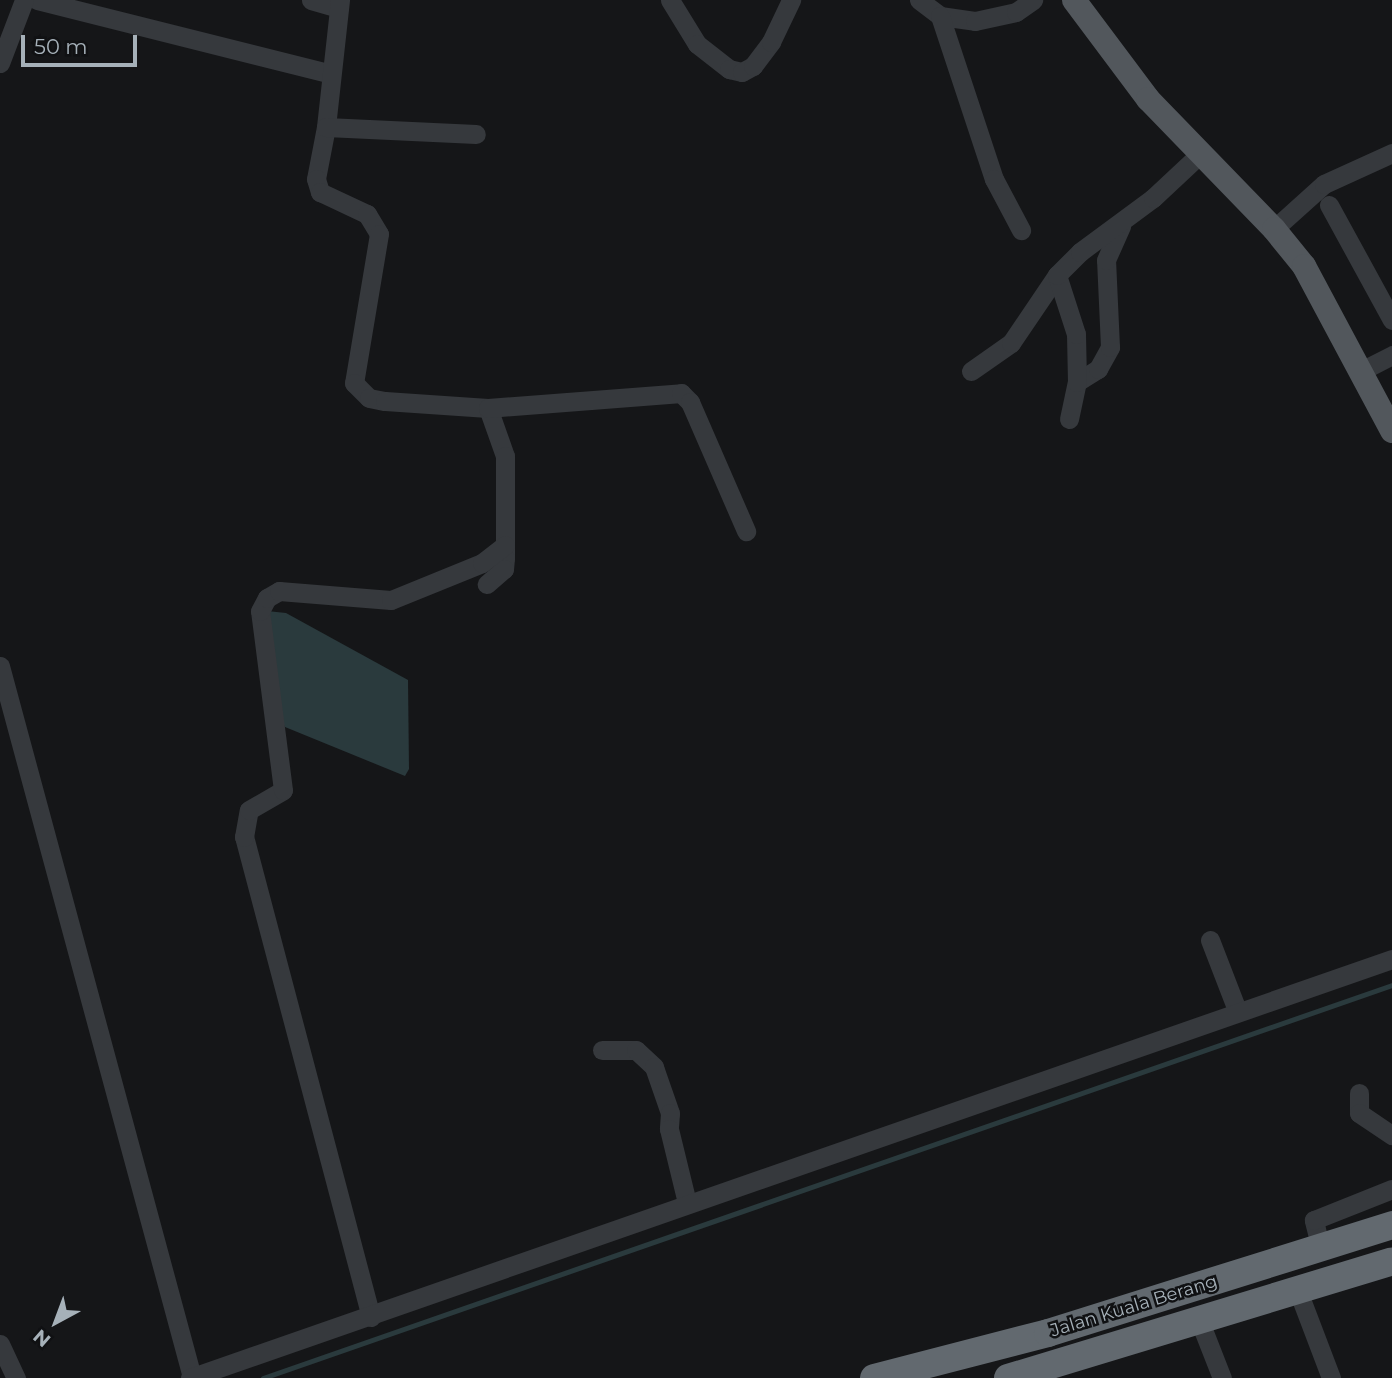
<!DOCTYPE html>
<html>
<head>
<meta charset="utf-8">
<style>
  body { margin:0 }
  #map { position:relative; width:1392px; height:1378px; overflow:hidden; background:#151618; font-family:Montserrat,sans-serif }
  div>[style] { position:absolute }
  .water>* { inset:0; background:#2a3a3d }
  .stream>* { height:4.5px; margin:-2.25px; padding:0 2.25px; transform-origin:2.25px; border-radius:2.25px; background:#2a3a3d }
  .minor>* { height:19px; margin:-9.5px; padding:0 9.5px; transform-origin:9.5px; border-radius:9.5px; background:#36393d }
  .major>* { height:24px; margin:-12px; padding:0 12px; transform-origin:12px; border-radius:12px; background:#52575c }
  .highway>* { height:28px; margin:-14px; padding:0 14px; transform-origin:14px; border-radius:14px; background:#62696f }
  span { translate:-50% -50%; white-space:nowrap; text-align:center; line-height:1.15; -webkit-text-stroke:5px #101113; paint-order:stroke }
  .street-label { font-size:18px; color:#a6b1b9 }
  .north { position:absolute; left:21px; top:1287px; width:70px; height:70px; -webkit-text-stroke:5px #101113; paint-order:stroke; rotate:221deg; font-size:19px; font-weight:700; line-height:28px; text-align:center; color:#a6b1b9 }
  .north::after { content:''; display:block; margin:auto; width:24px; height:32px; background:#a6b1b9; clip-path:polygon(50% 0,100% 100%,50% 72%,0 100%) }
  .scale { position:absolute; left:21px; top:35px; width:116px; height:32px; box-sizing:border-box; border:4px solid #a6b1b9; border-top:0; padding-left:9px; font-size:21px; line-height:24px; white-space:nowrap; color:#a6b1b9; -webkit-text-stroke:5px #101113; paint-order:stroke }
</style>
</head>
<body>
<div id="map">
  <div class="water">
    <i style="clip-path:polygon(267px 611px,286px 613px,408px 680px,409px 769px,405px 776px,285px 727px,278px 713px)"></i>
  </div>
  <div class="stream">
    <i style="left:263px;top:1378px;width:1195px;rotate:-19.19deg"></i>
  </div>
  <div class="minor">
    <i style="left:37px;top:0;width:303px;rotate:14.1deg"></i>
    <i style="left:311px;top:0;width:29px;rotate:16deg"></i>
    <i style="left:340px;top:0;width:128px;rotate:96.3deg"></i>
    <i style="left:326px;top:127px;width:53px;rotate:100.9deg"></i>
    <i style="left:316px;top:179px;width:14px;rotate:73deg"></i>
    <i style="left:320px;top:192px;width:52px;rotate:25.1deg"></i>
    <i style="left:367px;top:214px;width:23px;rotate:59deg"></i>
    <i style="left:379px;top:234px;width:151px;rotate:99.5deg"></i>
    <i style="left:354px;top:383px;width:21px;rotate:45deg"></i>
    <i style="left:369px;top:398px;width:16px;rotate:11deg"></i>
    <i style="left:385px;top:401px;width:103px;rotate:3.9deg"></i>
    <i style="left:488px;top:408px;width:51px;rotate:70.5deg"></i>
    <i style="left:505px;top:456px;width:102px;rotate:90deg"></i>
    <i style="left:505px;top:558px;width:11px;rotate:95deg"></i>
    <i style="left:504px;top:569px;width:23px;rotate:139deg"></i>
    <i style="left:670px;top:0;width:52px;rotate:58.5deg"></i>
    <i style="left:697px;top:44px;width:41px;rotate:38deg"></i>
    <i style="left:729px;top:69px;width:13px;rotate:13deg"></i>
    <i style="left:742px;top:72px;width:13px;rotate:-29deg"></i>
    <i style="left:753px;top:66px;width:30px;rotate:-53deg"></i>
    <i style="left:771px;top:42px;width:47px;rotate:-64.5deg"></i>
    <i style="left:919px;top:0;width:26px;rotate:37deg"></i>
    <i style="left:940px;top:16px;width:35px;rotate:8deg"></i>
    <i style="left:975px;top:21px;width:42px;rotate:-12.4deg"></i>
    <i style="left:1016px;top:12px;width:21px;rotate:-35deg"></i>
    <i style="left:940px;top:16px;width:172px;rotate:71.7deg"></i>
    <i style="left:994px;top:179px;width:58px;rotate:62.1deg"></i>
    <i style="left:0;top:63px;width:67px;rotate:-69.1deg"></i>
    <i style="left:326px;top:127px;width:150px;rotate:2.7deg"></i>
    <i style="left:1329px;top:205px;width:131px;rotate:61.3deg"></i>
    <i style="left:1274px;top:229px;width:67px;rotate:-42deg"></i>
    <i style="left:1324px;top:184px;width:75px;rotate:-24.5deg"></i>
    <i style="left:971px;top:371px;width:49px;rotate:-35deg"></i>
    <i style="left:1011px;top:343px;width:82px;rotate:-55.9deg"></i>
    <i style="left:1361px;top:371px;width:35px;rotate:-27deg"></i>
    <i style="left:1077px;top:382px;width:25px;rotate:-32deg"></i>
    <i style="left:1098px;top:369px;width:25px;rotate:-61deg"></i>
    <i style="left:1110px;top:347px;width:87px;rotate:-92.6deg"></i>
    <i style="left:1106px;top:260px;width:37px;rotate:-66deg"></i>
    <i style="left:488px;top:408px;width:194px;rotate:-4.4deg"></i>
    <i style="left:681px;top:393px;width:13px;rotate:45deg"></i>
    <i style="left:690px;top:402px;width:141px;rotate:66.5deg"></i>
    <i style="left:1069px;top:419px;width:38px;rotate:-78deg"></i>
    <i style="left:1077px;top:382px;width:48px;rotate:-91.2deg"></i>
    <i style="left:1076px;top:334px;width:62px;rotate:-107.9deg"></i>
    <i style="left:1057px;top:275px;width:33px;rotate:-45deg"></i>
    <i style="left:1080px;top:252px;width:91px;rotate:-36.5deg"></i>
    <i style="left:1153px;top:198px;width:63px;rotate:-43.1deg"></i>
    <i style="left:0;top:666px;width:736px;rotate:74.89deg"></i>
    <i style="left:1210px;top:940px;width:75px;rotate:68.9deg"></i>
    <i style="left:602px;top:1050px;width:34px"></i>
    <i style="left:636px;top:1050px;width:25px;rotate:43deg"></i>
    <i style="left:654px;top:1067px;width:49px;rotate:70.8deg"></i>
    <i style="left:670px;top:1113px;width:16px;rotate:94deg"></i>
    <i style="left:669px;top:1129px;width:76px;rotate:76.3deg"></i>
    <i style="left:1359px;top:1093px;width:20px;rotate:90deg"></i>
    <i style="left:1359px;top:1113px;width:40px;rotate:34deg"></i>
    <i style="left:1321px;top:1249px;width:30px;rotate:-104deg"></i>
    <i style="left:1314px;top:1220px;width:84px;rotate:-21.7deg"></i>
    <i style="left:1298px;top:1291px;width:93px;rotate:69.2deg"></i>
    <i style="left:371px;top:1317px;width:497px;rotate:-104.8deg"></i>
    <i style="left:244px;top:837px;width:27px;rotate:-80deg"></i>
    <i style="left:249px;top:810px;width:39px;rotate:-30deg"></i>
    <i style="left:283px;top:790px;width:180px;rotate:-97.3deg"></i>
    <i style="left:260px;top:611px;width:15px;rotate:-62deg"></i>
    <i style="left:267px;top:598px;width:14px;rotate:-30deg"></i>
    <i style="left:279px;top:591px;width:112px;rotate:4.6deg"></i>
    <i style="left:391px;top:600px;width:98px;rotate:-22.1deg"></i>
    <i style="left:482px;top:563px;width:29px;rotate:-38deg"></i>
    <i style="left:1200px;top:1322px;width:60px;rotate:68.6deg"></i>
    <i style="left:0;top:1344px;width:38px;rotate:65deg"></i>
    <i style="left:190px;top:1378px;width:1273px;rotate:-19.22deg"></i>
  </div>
  <div class="major">
    <i style="left:1074px;top:0;width:124px;rotate:53.2deg"></i>
    <i style="left:1148px;top:99px;width:181px;rotate:45.9deg"></i>
    <i style="left:1274px;top:229px;width:48px;rotate:51deg"></i>
    <i style="left:1304px;top:266px;width:187px;rotate:61.9deg"></i>
  </div>
  <div class="highway">
    <i style="left:874px;top:1378px;width:180px;rotate:-14.5deg"></i>
    <i style="left:1048px;top:1333px;width:361px;rotate:-17.4deg"></i>
    <i style="left:1008px;top:1378px;width:401px;rotate:-16.9deg"></i>
  </div>
  <div class="street-label">
    <span style="left:1134px;top:1306px;rotate:-17deg">Jalan Kuala Berang</span>
  </div>
  <div class="north">N</div>
  <div class="scale">50 m</div>
</div>
</body>
</html>
